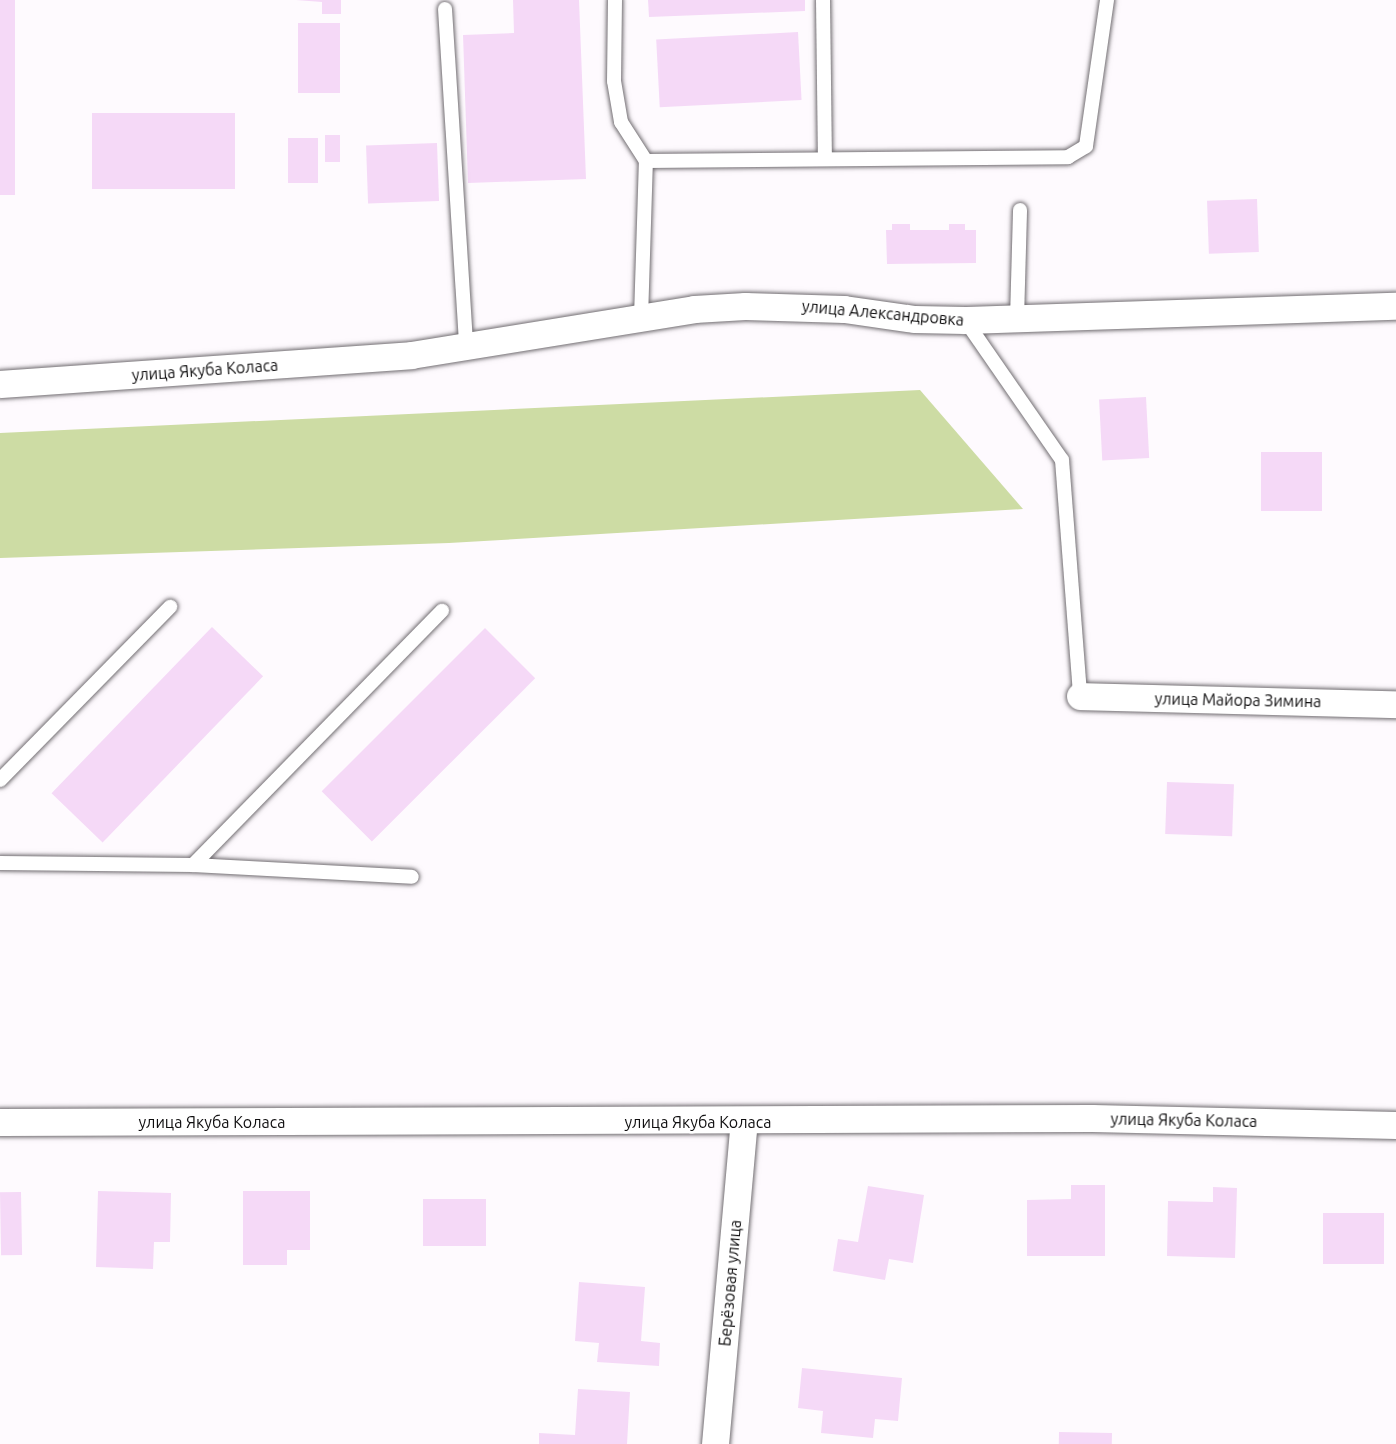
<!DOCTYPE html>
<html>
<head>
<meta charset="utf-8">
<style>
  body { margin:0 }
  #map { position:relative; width:1396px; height:1444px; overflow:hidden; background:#fefafe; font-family:Ubuntu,sans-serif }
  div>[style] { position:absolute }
  .green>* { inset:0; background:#cddca4 }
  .building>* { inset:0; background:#f5d9f7; transform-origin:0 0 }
  .roads { filter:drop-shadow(0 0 2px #726e72) drop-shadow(0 0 2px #726e72) }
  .lane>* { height:14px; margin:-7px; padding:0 7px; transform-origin:7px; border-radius:7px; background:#fff }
  .street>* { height:27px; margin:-13.5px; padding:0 13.5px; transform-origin:13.5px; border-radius:13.5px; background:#fff }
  span { translate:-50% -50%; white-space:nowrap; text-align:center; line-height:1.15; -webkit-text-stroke:5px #fff; paint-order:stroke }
  .street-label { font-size:16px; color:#0e0d0e }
</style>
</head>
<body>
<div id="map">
  <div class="green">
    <i style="clip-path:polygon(920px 390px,1023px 509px,449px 543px,0 558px,0 433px)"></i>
  </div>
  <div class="building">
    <i style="left:0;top:0;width:15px;height:195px"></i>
    <i style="clip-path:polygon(296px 0,341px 0,341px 14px,322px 14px,322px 2px)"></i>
    <i style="clip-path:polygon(513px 0,579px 0,586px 179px,468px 183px,463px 35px,514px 33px)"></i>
    <i style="clip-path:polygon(648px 0,805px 0,805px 11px,649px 17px)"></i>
    <i style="left:298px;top:23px;width:42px;height:70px"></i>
    <i style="left:798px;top:32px;width:68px;height:142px;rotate:87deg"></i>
    <i style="left:92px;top:113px;width:143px;height:76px"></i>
    <i style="left:325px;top:135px;width:15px;height:27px"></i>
    <i style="left:288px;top:138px;width:30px;height:45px"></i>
    <i style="left:437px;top:143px;width:58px;height:71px;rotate:88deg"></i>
    <i style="left:1257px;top:199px;width:53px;height:50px;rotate:88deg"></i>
    <i style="clip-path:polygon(892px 224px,910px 224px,910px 230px,949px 230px,949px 224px,965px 224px,965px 230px,976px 230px,976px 263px,887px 264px,886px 230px,892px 230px)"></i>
    <i style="left:1146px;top:397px;width:61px;height:47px;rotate:87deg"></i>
    <i style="left:1261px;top:452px;width:61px;height:59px"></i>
    <i style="left:212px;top:627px;width:71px;height:231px;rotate:44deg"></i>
    <i style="left:485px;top:628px;width:71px;height:231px;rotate:45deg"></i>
    <i style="left:1167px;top:782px;width:67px;height:52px;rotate:2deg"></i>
    <i style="clip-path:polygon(1071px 1185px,1105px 1185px,1105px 1256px,1027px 1256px,1027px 1200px,1071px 1199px)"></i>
    <i style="clip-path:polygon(868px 1186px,924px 1195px,913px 1263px,889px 1259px,885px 1280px,833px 1271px,838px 1239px,858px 1242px)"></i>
    <i style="clip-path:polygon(1213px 1187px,1237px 1188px,1235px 1258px,1167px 1256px,1168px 1201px,1213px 1202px)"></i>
    <i style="clip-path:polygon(98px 1191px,171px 1193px,170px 1242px,154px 1242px,153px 1269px,96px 1267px)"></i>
    <i style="clip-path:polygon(243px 1191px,310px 1191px,310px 1250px,287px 1250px,287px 1265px,243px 1265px)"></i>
    <i style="left:21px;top:1192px;width:63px;height:21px;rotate:89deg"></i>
    <i style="left:423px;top:1199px;width:63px;height:47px"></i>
    <i style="left:1323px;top:1213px;width:61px;height:51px"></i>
    <i style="clip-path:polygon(579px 1282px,645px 1287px,641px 1341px,660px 1343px,659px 1366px,597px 1362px,599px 1343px,575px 1341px)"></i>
    <i style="clip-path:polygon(802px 1368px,902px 1378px,898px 1421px,875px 1419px,873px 1438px,821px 1433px,823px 1411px,798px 1408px)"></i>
    <i style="clip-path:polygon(578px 1389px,630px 1392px,627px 1444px,539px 1444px,539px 1433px,575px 1435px)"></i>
    <i style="left:1059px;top:1432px;width:53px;height:12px;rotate:1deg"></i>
  </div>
  <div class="roads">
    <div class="lane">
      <i style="left:615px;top:0;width:81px;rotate:90.7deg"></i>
      <i style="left:614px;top:81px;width:42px;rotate:80.3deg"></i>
      <i style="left:621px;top:122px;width:46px;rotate:57.3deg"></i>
      <i style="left:646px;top:161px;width:422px;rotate:-0.5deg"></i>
      <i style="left:1068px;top:157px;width:21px;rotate:-31deg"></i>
      <i style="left:1086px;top:146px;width:148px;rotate:-81.8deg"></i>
      <i style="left:823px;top:0;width:158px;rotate:89.3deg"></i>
      <i style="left:445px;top:9px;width:339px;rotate:86.4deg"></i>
      <i style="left:641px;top:318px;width:157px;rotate:-88.2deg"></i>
      <i style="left:1017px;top:319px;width:109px;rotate:-88.4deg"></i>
      <i style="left:965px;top:320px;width:170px;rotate:55.3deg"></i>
      <i style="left:1062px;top:460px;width:237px;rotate:85.6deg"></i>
      <i style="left:0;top:780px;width:243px;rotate:-45.5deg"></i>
      <i style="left:0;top:863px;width:193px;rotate:0.6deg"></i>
      <i style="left:193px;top:865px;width:219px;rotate:3.1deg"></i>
      <i style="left:193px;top:865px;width:356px;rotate:-45.6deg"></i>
    </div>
    <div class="street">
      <i style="left:0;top:384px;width:412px;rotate:-4deg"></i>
      <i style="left:411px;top:355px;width:287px;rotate:-9.2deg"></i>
      <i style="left:694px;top:309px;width:51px;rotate:-3.4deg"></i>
      <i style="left:745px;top:306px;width:99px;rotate:1.7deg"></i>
      <i style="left:844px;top:309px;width:71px;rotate:8.1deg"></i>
      <i style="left:914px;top:319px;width:51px;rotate:1.1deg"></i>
      <i style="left:965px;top:320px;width:431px;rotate:-1.9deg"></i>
      <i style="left:1080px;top:696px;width:316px;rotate:1.5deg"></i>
      <i style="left:0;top:1122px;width:1092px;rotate:-0.21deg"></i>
      <i style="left:1092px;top:1118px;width:304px;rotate:1.3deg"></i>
      <i style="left:715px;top:1444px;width:323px;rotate:-84.9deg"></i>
    </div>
  </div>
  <div class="street-label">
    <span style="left:883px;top:313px;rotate:5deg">улица Александровка</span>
    <span style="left:205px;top:370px;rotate:-4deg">улица Якуба Коласа</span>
    <span style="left:1238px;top:700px;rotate:1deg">улица Майора Зимина</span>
    <span style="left:1184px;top:1120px;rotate:1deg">улица Якуба Коласа</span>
    <span style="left:212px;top:1122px">улица Якуба Коласа</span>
    <span style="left:698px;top:1122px">улица Якуба Коласа</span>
    <span style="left:730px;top:1283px;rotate:-85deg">Берёзовая улица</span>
  </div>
</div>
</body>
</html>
